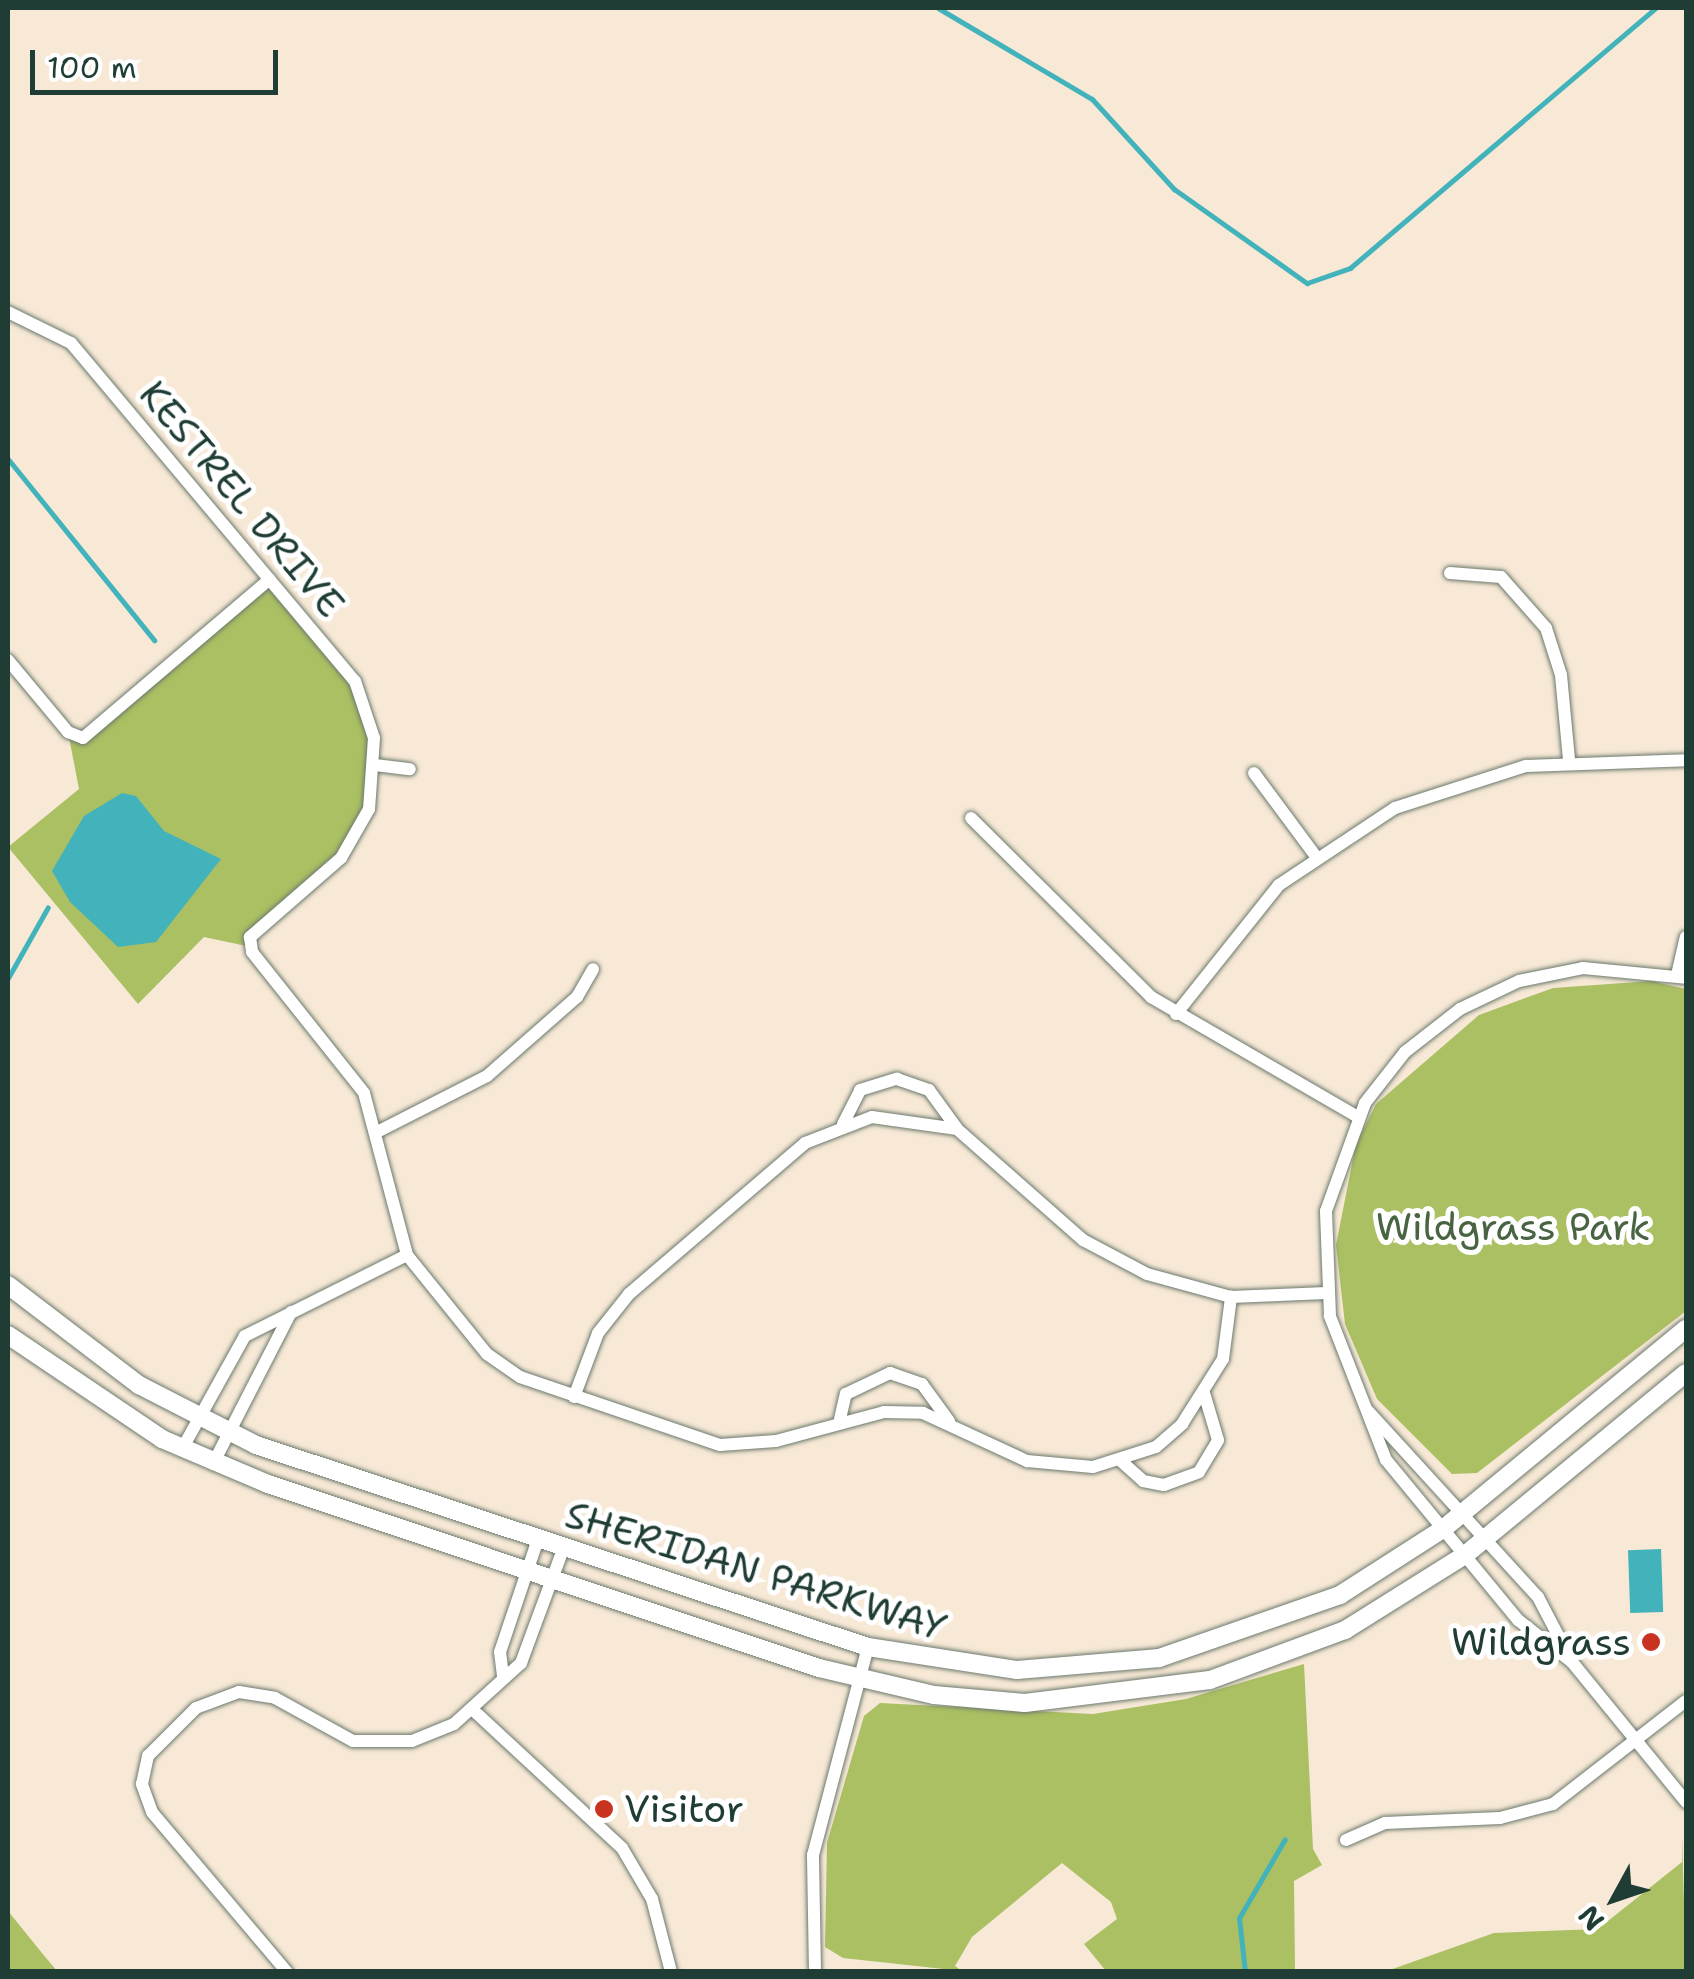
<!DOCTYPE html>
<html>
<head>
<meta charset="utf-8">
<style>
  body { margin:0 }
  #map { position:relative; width:1694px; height:1979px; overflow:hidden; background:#f7e9d6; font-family:"Shantell Sans",sans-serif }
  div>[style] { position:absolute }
  .green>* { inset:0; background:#abbf63 }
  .water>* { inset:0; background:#42b2bb; transform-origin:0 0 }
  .stream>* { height:5px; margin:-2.5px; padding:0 2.5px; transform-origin:2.5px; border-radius:2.5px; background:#42b2bb }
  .roads { filter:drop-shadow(0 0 2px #6b796d) drop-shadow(0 0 2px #6b796d) }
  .street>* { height:12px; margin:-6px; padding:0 6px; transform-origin:6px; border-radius:6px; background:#fff }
  .secondary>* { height:18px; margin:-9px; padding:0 9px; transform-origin:9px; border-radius:9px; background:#fff }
  .dots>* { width:28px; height:28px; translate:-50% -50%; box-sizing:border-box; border:5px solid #fff; border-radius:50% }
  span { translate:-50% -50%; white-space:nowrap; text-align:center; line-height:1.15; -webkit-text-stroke:10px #fff; paint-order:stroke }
  .street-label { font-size:38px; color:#1f3d34 }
  .park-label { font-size:38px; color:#496442 }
  .poi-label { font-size:38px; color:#1f3d34 }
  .right { translate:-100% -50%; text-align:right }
  .left { translate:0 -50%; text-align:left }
  .frame { position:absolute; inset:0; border:10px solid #1f3d34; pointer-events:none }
  .north { position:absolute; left:1564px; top:1849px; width:100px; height:100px; -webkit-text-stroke:8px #fff; paint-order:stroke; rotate:230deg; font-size:28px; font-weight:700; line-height:40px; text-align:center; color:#1f3d34 }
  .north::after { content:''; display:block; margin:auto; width:35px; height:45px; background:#1f3d34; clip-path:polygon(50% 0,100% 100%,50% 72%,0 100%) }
  .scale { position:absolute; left:30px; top:50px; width:248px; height:45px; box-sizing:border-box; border:5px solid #1f3d34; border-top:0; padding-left:12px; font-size:30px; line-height:35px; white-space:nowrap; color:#1f3d34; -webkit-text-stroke:8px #fff; paint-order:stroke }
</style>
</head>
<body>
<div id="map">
  <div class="green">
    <i style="clip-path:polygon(270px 579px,355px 681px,366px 709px,375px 775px,358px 834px,250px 936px,251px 947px,204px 937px,138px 1004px,8px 847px,79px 789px,68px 732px,83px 737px)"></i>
    <i style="clip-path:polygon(1651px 981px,1686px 989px,1686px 1311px,1477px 1473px,1452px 1474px,1377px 1399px,1345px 1324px,1336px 1245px,1356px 1144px,1376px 1104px,1479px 1015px,1553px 988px)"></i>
    <i style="clip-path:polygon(1304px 1664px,1313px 1849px,1322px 1865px,1294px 1881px,1295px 1971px,1106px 1971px,1084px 1944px,1117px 1919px,1111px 1902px,1062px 1863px,972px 1937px,955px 1966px,962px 1971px,843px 1958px,825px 1947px,827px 1843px,864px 1716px,880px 1703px,1093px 1714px,1186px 1699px)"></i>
    <i style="clip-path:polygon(1682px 1835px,1686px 1971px,1387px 1971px,1494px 1933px,1598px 1929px,1682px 1862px)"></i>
    <i style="clip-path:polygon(8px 1911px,42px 1953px,57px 1971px,8px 1971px)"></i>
  </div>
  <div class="water">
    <i style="clip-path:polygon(122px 793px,136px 796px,164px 831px,221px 859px,156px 942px,118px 947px,70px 902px,52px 871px,84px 816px)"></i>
    <i style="left:1661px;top:1549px;width:63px;height:33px;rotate:88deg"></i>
  </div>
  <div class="stream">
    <i style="left:938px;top:8px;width:179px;rotate:30.6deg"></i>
    <i style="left:1092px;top:99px;width:122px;rotate:47.7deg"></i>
    <i style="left:1174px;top:189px;width:163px;rotate:35.3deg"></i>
    <i style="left:1307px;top:283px;width:46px;rotate:-19.2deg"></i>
    <i style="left:1350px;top:268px;width:401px;rotate:-40.4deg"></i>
    <i style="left:8px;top:459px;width:233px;rotate:51.1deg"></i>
    <i style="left:8px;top:978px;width:81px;rotate:-60.6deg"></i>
    <i style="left:1245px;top:1972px;width:54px;rotate:-96.3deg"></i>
    <i style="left:1239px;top:1918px;width:91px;rotate:-59.8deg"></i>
  </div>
  <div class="roads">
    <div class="street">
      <i style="left:8px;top:312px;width:70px;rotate:26.2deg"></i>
      <i style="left:71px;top:343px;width:441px;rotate:50deg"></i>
      <i style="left:355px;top:681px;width:60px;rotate:71.6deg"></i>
      <i style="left:374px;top:738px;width:71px;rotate:94deg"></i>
      <i style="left:369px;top:809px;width:56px;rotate:119.7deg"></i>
      <i style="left:341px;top:858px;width:121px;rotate:139deg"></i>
      <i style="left:250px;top:937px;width:15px;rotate:82deg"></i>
      <i style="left:252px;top:952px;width:180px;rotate:51.5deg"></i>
      <i style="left:364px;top:1093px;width:168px;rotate:75.1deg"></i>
      <i style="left:407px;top:1255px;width:127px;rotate:51.1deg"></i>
      <i style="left:487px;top:1354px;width:40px;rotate:34.9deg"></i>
      <i style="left:520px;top:1377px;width:211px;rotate:18.8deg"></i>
      <i style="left:720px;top:1445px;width:56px;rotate:-4.1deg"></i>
      <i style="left:776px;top:1441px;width:112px;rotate:-15deg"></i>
      <i style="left:884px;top:1412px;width:39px;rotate:1deg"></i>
      <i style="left:923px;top:1413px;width:115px;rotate:24.8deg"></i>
      <i style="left:1027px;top:1461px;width:66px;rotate:5.2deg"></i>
      <i style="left:1093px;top:1467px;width:66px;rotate:-17.6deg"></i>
      <i style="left:1156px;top:1447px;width:35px;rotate:-41deg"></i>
      <i style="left:1182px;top:1424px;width:77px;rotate:-57.8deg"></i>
      <i style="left:1223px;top:1359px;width:63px;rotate:-82.6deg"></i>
      <i style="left:1450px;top:573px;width:51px;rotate:4.5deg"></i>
      <i style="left:1501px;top:577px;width:68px;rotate:48.6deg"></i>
      <i style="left:1546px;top:628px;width:49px;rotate:72.3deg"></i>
      <i style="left:1561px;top:675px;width:85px;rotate:84.6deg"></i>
      <i style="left:8px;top:660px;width:94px;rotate:50.2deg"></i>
      <i style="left:68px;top:732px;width:16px;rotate:22deg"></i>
      <i style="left:83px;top:738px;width:245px;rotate:-40.4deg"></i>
      <i style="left:375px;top:765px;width:35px;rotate:7deg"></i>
      <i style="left:1254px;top:773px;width:102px;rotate:53.4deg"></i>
      <i style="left:971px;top:818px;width:254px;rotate:44.8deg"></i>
      <i style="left:1151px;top:997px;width:239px;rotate:30.1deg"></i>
      <i style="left:1677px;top:975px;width:39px;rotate:-77deg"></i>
      <i style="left:1176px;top:1014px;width:165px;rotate:-51.4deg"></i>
      <i style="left:1279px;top:885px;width:139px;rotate:-33.6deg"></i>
      <i style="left:1395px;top:808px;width:138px;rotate:-17.8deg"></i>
      <i style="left:1526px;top:766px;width:160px;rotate:-2.1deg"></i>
      <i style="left:843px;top:1124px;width:38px;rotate:-63deg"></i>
      <i style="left:860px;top:1090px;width:39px;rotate:-17deg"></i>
      <i style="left:897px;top:1079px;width:34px;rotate:19deg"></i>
      <i style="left:929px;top:1090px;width:46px;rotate:53.9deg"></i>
      <i style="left:379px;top:1131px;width:121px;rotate:-27deg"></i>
      <i style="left:487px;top:1076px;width:120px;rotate:-41.3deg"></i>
      <i style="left:577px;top:997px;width:32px;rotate:-60deg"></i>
      <i style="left:574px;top:1397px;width:68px;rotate:-69.4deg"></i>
      <i style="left:598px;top:1333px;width:50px;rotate:-51.5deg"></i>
      <i style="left:629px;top:1294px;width:232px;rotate:-40.6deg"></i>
      <i style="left:805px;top:1143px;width:72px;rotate:-21.2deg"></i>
      <i style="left:872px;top:1117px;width:86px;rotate:8deg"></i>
      <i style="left:957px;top:1129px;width:168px;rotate:41.4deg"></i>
      <i style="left:1083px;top:1240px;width:72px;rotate:28deg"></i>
      <i style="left:1147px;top:1274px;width:87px;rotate:15.3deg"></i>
      <i style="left:1231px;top:1297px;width:95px;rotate:-2.4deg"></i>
      <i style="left:1368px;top:1411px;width:252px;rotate:47.6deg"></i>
      <i style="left:1538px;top:1597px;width:73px;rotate:62.4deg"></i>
      <i style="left:1572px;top:1662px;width:181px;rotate:50.8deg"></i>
      <i style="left:840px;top:1419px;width:26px;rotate:-77deg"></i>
      <i style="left:846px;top:1394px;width:49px;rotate:-25.5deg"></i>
      <i style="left:890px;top:1373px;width:34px;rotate:19deg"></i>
      <i style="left:922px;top:1384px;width:46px;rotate:53.9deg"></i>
      <i style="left:182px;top:1449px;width:129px;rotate:-60.9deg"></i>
      <i style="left:245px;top:1336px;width:181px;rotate:-26.6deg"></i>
      <i style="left:1121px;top:1461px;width:30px;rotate:42deg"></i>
      <i style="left:1143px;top:1481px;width:21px;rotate:11deg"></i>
      <i style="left:1164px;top:1485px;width:37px;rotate:-20deg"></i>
      <i style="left:1199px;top:1472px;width:37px;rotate:-59deg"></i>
      <i style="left:1218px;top:1440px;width:49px;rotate:-106.6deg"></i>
      <i style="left:213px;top:1464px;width:171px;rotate:-62.8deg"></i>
      <i style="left:1572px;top:1662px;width:68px;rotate:-142.1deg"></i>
      <i style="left:1518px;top:1620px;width:207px;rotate:-129.5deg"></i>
      <i style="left:1386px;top:1460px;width:155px;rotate:-111.3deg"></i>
      <i style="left:1330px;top:1316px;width:105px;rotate:-92.2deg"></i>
      <i style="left:1326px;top:1211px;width:115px;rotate:-70.1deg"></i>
      <i style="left:1365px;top:1103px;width:65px;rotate:-51.9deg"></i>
      <i style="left:1405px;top:1052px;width:70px;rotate:-38deg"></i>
      <i style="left:1460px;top:1009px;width:65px;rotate:-25.4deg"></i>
      <i style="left:1519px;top:981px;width:65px;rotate:-11.5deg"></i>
      <i style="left:1583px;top:968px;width:103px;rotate:5.5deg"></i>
      <i style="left:503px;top:1676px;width:24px;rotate:-97deg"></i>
      <i style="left:500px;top:1652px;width:119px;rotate:-71.4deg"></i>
      <i style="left:473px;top:1710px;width:203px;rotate:42.8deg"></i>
      <i style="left:622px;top:1848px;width:59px;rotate:59.5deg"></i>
      <i style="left:652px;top:1899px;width:75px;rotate:75.4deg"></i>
      <i style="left:1346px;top:1840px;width:43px;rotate:-23.6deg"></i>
      <i style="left:1385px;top:1823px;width:115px;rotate:-2.5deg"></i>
      <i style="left:1500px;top:1818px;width:55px;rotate:-14.8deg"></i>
      <i style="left:1553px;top:1804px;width:168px;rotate:-37.8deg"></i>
      <i style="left:287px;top:1972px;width:209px;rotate:-130.2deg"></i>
      <i style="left:152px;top:1812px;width:30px;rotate:-110deg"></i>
      <i style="left:142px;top:1784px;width:29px;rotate:-78deg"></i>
      <i style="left:148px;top:1756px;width:68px;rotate:-45deg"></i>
      <i style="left:196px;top:1708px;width:46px;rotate:-20.4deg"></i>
      <i style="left:239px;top:1692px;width:36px;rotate:9deg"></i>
      <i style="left:275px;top:1698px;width:89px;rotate:28.9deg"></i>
      <i style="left:353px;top:1741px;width:59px"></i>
      <i style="left:412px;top:1741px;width:45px;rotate:-22deg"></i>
      <i style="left:454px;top:1724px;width:91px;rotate:-42.3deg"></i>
      <i style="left:521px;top:1663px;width:124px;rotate:-69.7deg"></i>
      <i style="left:815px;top:1972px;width:117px;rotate:-91deg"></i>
      <i style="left:813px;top:1855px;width:215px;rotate:-75.2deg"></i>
    </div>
    <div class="secondary">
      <i style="left:8px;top:1285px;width:165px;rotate:37.4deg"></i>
      <i style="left:139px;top:1385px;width:131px;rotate:27.1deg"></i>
      <i style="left:256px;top:1445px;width:644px;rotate:18.27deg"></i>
      <i style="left:868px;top:1647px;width:151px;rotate:8.8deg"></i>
      <i style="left:1017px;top:1670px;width:143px;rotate:-4.8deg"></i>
      <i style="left:1159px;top:1658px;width:192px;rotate:-19.2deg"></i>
      <i style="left:1340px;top:1595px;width:122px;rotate:-32.7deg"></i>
      <i style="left:1443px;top:1529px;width:315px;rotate:-39.5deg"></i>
      <i style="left:8px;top:1335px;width:186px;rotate:34deg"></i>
      <i style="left:162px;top:1439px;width:115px;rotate:23deg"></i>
      <i style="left:268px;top:1484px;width:581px;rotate:18.47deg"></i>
      <i style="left:819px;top:1668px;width:118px;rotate:13.2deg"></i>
      <i style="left:934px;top:1695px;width:91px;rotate:5deg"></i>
      <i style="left:1025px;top:1703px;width:186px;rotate:-7.1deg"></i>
      <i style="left:1210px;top:1680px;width:144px;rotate:-20.3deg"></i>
      <i style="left:1345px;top:1630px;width:142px;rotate:-32deg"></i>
      <i style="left:1465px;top:1555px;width:286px;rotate:-39.5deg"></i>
    </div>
  </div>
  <div class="dots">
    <i style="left:1651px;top:1642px;background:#c8321e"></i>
    <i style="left:604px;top:1809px;background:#c8321e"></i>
  </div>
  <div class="street-label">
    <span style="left:242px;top:499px;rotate:50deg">KESTREL DRIVE</span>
    <span style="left:756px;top:1571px;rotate:17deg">SHERIDAN PARKWAY</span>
  </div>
  <div class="park-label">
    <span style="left:1513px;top:1227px">Wildgrass Park</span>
  </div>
  <div class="poi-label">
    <span class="right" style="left:1631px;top:1642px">Wildgrass</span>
    <span class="left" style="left:624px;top:1809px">Visitor</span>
  </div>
  <div class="frame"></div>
  <div class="north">N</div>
  <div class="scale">100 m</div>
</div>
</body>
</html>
